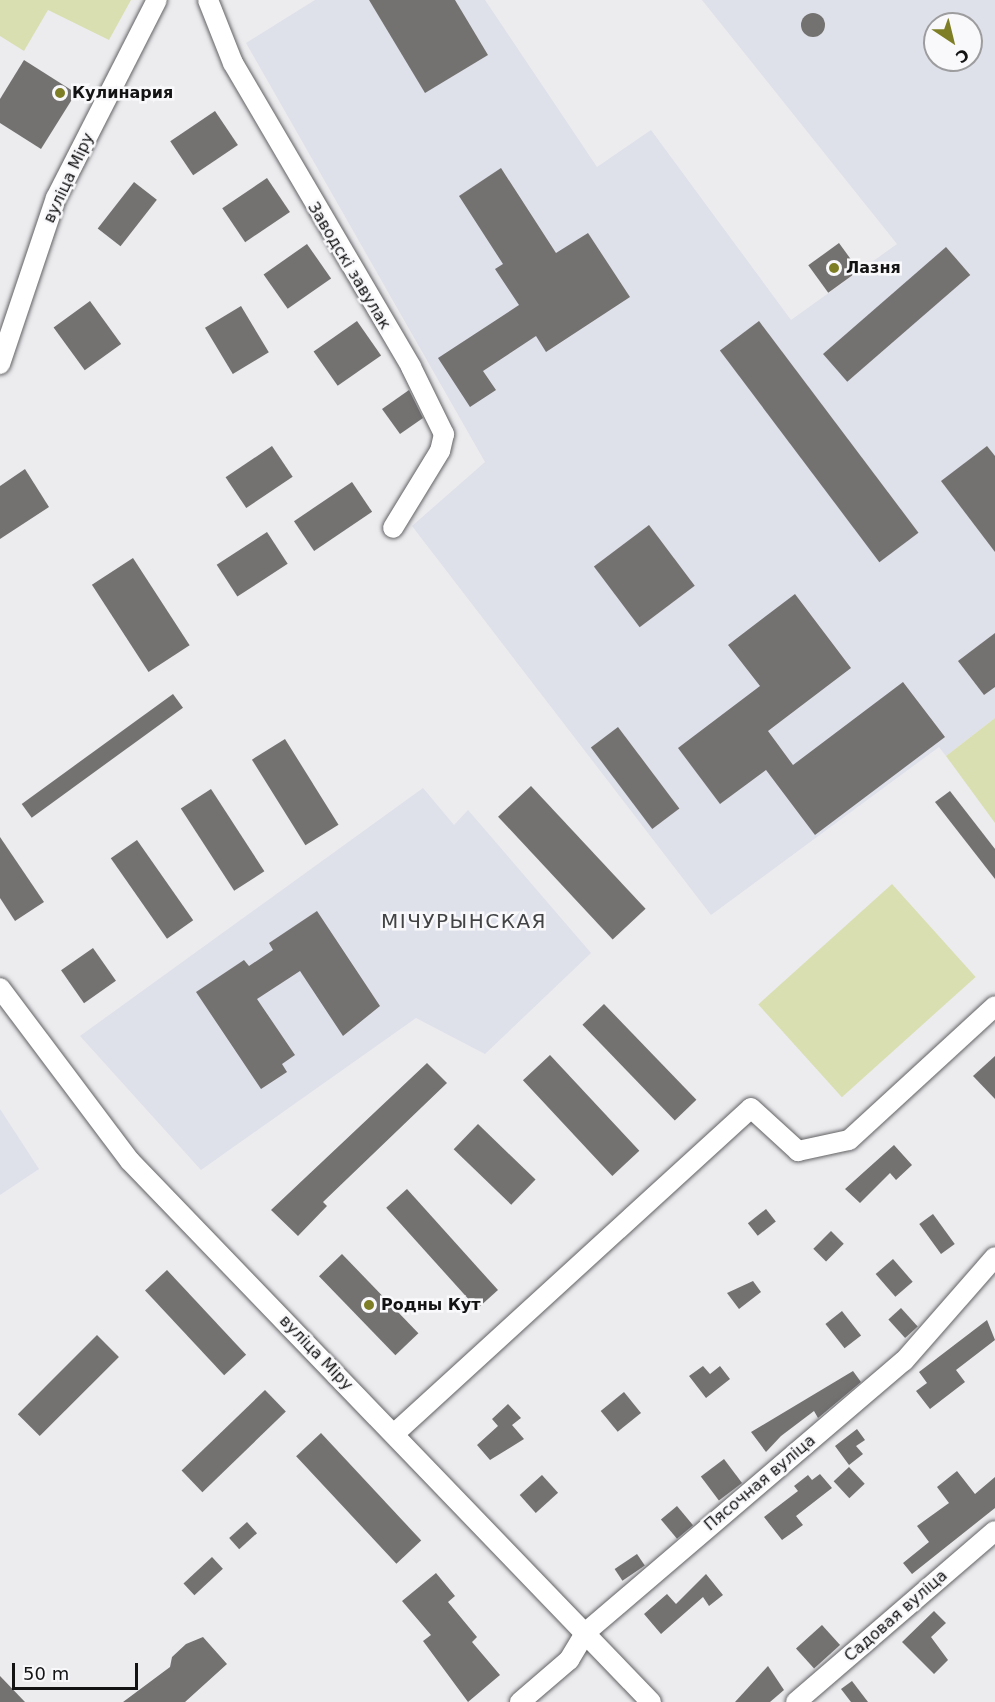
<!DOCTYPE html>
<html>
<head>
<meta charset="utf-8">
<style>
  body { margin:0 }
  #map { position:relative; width:995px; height:1702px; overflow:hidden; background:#ececef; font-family:"DejaVu Sans",sans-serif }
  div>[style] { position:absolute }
  .built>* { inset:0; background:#dee0ea }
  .green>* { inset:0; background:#dadfb2; transform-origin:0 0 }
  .building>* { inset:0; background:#747271; transform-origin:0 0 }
  .round { border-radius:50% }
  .roads { filter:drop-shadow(0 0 2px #626265) drop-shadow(0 0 2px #626265) }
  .minor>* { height:20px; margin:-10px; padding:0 10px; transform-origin:10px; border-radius:10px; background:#fff }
  .dots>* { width:16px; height:16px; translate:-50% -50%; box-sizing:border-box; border:3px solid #f9f9fc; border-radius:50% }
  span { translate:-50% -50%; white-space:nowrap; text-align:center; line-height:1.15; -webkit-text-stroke:5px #f9f9fc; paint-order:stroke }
  .poi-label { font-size:16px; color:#131314; font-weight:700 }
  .left { translate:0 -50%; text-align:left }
  .street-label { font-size:16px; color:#131314 }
  .quarter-label { font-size:20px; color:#424345; letter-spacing:1.5px }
  .north { position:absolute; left:923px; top:12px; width:60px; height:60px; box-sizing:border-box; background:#f9f9fc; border:2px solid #9d9d9f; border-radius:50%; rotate:145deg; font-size:16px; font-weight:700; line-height:24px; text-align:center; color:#131314 }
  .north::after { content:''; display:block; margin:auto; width:21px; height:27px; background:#7e7e26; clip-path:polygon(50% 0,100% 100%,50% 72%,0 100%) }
  .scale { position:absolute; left:12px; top:1663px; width:126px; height:27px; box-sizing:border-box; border:3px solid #131314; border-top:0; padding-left:8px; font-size:18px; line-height:21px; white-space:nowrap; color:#131314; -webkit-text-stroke:4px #f9f9fc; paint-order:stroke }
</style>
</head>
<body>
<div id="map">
  <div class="built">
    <i style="clip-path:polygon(evenodd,315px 0,485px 0,597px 167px,651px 130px,791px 320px,897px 244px,702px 0,995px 0,995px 718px,946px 756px,939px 747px,711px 915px,412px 526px,485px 462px,246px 43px,315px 0,935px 24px,971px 24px,971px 60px,935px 60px,935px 24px)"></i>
    <i style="clip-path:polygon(423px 788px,454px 825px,468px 810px,591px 953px,485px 1054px,416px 1018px,201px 1170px,80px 1036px)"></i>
    <i style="clip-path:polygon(0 1109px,39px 1169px,0 1195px)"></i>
  </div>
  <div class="green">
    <i style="clip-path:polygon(0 0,131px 0,109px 40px,48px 10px,24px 51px,0 36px)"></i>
    <i style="clip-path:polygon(995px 718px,995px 823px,946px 756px)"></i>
    <i style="left:892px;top:884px;width:125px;height:180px;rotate:48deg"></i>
  </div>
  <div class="building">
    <i style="clip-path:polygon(369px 0,455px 0,488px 55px,425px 93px)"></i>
    <i class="round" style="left:801px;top:13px;width:24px;height:24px"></i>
    <i style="clip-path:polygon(24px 60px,76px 93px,41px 149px,0 123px,0 99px)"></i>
    <i style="left:215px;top:111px;width:41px;height:54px;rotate:56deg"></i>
    <i style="clip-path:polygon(501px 168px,556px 253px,588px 233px,630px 297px,546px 352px,536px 336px,483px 371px,496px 390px,470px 407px,438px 358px,519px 305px,495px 269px,503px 264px,459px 196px)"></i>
    <i style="left:267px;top:178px;width:41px;height:54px;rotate:56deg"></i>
    <i style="left:134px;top:182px;width:29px;height:59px;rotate:38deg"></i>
    <i style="left:839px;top:243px;width:34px;height:38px;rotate:54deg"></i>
    <i style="left:307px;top:244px;width:42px;height:53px;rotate:55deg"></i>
    <i style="left:946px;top:247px;width:37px;height:163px;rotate:49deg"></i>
    <i style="left:90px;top:301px;width:53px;height:45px;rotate:54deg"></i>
    <i style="left:241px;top:306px;width:54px;height:42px;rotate:59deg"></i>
    <i style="left:357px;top:321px;width:42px;height:53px;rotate:55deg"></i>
    <i style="left:759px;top:321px;width:265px;height:49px;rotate:53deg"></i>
    <i style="clip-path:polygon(409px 390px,423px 418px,400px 434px,382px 409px)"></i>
    <i style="left:272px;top:446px;width:37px;height:56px;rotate:56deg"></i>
    <i style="clip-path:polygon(987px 446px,995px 456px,995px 552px,941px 481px)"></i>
    <i style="clip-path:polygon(25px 469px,49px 507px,0 539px,0 486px)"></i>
    <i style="left:352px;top:482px;width:36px;height:70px;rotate:56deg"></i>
    <i style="left:649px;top:525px;width:76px;height:69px;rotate:53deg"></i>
    <i style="left:267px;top:532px;width:38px;height:60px;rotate:57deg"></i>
    <i style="left:133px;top:558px;width:104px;height:49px;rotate:57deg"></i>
    <i style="clip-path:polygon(795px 594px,851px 668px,768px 731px,793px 765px,903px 682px,945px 737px,815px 835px,766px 770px,720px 804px,678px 748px,760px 686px,728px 645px)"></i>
    <i style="clip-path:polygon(995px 633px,995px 687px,984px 695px,958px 661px)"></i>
    <i style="left:173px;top:694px;width:17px;height:187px;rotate:54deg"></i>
    <i style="left:618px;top:727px;width:102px;height:34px;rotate:53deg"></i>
    <i style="left:285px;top:739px;width:101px;height:39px;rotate:58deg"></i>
    <i style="left:531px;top:786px;width:168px;height:45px;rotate:47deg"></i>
    <i style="left:211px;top:789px;width:98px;height:36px;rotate:57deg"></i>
    <i style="clip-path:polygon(950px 791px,995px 849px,995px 879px,935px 802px)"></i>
    <i style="clip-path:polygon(0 837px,44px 902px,15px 921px,0 898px)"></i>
    <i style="left:137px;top:840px;width:98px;height:32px;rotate:55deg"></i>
    <i style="clip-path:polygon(317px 911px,380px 1006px,343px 1036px,300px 971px,257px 999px,295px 1055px,282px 1064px,287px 1072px,261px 1089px,196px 992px,244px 960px,249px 966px,273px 950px,269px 943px)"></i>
    <i style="left:93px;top:948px;width:40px;height:39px;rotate:55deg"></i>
    <i style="left:604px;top:1004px;width:133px;height:30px;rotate:46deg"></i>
    <i style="left:550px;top:1055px;width:131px;height:37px;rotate:47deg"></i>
    <i style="clip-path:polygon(995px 1056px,995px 1099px,973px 1076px)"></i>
    <i style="clip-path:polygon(427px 1063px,447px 1083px,323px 1202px,327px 1206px,298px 1236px,271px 1210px)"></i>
    <i style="left:478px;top:1124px;width:80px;height:35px;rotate:44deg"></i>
    <i style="clip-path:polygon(894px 1145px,912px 1165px,896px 1180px,890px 1173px,860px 1203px,845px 1189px)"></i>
    <i style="left:407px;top:1189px;width:136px;height:28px;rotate:48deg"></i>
    <i style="left:766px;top:1209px;width:16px;height:23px;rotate:52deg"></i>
    <i style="left:933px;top:1214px;width:37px;height:17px;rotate:54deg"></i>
    <i style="left:831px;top:1231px;width:18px;height:25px;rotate:45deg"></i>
    <i style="left:342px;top:1254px;width:110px;height:32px;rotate:46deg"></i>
    <i style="left:893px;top:1259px;width:30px;height:23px;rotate:49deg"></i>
    <i style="left:167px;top:1270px;width:116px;height:30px;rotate:47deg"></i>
    <i style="clip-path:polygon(753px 1281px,761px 1292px,739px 1309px,727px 1293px)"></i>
    <i style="left:901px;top:1308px;width:25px;height:17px;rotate:48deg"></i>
    <i style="left:842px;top:1311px;width:31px;height:21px;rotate:52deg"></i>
    <i style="clip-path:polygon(987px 1320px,995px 1340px,956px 1370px,965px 1382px,930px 1409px,916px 1391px,927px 1383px,919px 1372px)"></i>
    <i style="left:97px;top:1335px;width:31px;height:112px;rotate:45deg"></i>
    <i style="clip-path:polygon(703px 1366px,710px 1374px,720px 1366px,730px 1379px,706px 1398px,689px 1376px)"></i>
    <i style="clip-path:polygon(853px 1371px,861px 1382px,818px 1418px,814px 1411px,781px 1436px,766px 1452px,751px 1432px)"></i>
    <i style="left:265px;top:1390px;width:30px;height:116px;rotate:46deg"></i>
    <i style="left:624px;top:1392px;width:27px;height:30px;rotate:51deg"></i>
    <i style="clip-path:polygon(508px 1404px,521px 1418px,512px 1425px,524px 1439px,490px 1460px,477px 1445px,498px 1426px,492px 1419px)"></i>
    <i style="clip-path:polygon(857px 1429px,865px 1440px,856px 1446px,863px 1454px,849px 1465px,835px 1446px)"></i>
    <i style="left:321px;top:1433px;width:147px;height:34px;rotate:47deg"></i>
    <i style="left:724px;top:1459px;width:30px;height:29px;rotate:53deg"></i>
    <i style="left:849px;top:1467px;width:23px;height:21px;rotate:47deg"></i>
    <i style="clip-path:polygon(957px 1471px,975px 1494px,995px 1477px,995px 1508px,912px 1574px,903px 1563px,929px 1542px,917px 1526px,949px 1503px,937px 1487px)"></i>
    <i style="clip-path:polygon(820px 1474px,832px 1488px,796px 1516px,803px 1525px,782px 1540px,764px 1517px,798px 1491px,794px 1486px,808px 1475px,812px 1480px)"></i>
    <i style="left:542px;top:1475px;width:24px;height:30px;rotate:48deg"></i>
    <i style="left:677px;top:1506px;width:25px;height:21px;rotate:50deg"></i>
    <i style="left:247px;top:1522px;width:15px;height:24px;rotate:48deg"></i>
    <i style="left:637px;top:1554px;width:14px;height:27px;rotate:56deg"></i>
    <i style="left:212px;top:1557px;width:16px;height:39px;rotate:47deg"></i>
    <i style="clip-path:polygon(436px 1573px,455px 1596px,448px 1602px,477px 1637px,472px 1642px,500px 1675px,468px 1702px,423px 1641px,431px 1635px,402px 1601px)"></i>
    <i style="clip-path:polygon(706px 1574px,723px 1595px,709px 1606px,703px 1597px,661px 1634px,644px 1614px,667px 1594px,676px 1604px)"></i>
    <i style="clip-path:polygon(934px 1611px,946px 1623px,931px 1637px,948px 1660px,934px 1674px,902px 1642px)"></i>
    <i style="left:822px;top:1625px;width:27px;height:35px;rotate:48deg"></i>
    <i style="clip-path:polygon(203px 1637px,227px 1664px,185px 1702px,123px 1702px,170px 1667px,172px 1657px,186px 1644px)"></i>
    <i style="clip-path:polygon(768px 1666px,784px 1690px,770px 1702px,735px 1702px)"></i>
    <i style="clip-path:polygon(0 1676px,25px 1702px,0 1702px)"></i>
    <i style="clip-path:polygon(852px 1681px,868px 1702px,851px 1702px,841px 1689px)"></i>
  </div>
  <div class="roads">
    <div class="minor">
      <i style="left:208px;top:0;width:68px;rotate:68.4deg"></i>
      <i style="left:233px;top:63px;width:352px;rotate:59.6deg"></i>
      <i style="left:411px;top:367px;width:75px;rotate:63.8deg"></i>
      <i style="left:444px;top:434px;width:17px;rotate:103deg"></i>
      <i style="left:440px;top:451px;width:90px;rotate:121.4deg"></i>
      <i style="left:0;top:364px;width:175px;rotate:-71.4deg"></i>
      <i style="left:56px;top:198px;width:222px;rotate:-63deg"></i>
      <i style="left:0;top:988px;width:216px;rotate:53.1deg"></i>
      <i style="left:130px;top:1161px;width:751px;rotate:46.08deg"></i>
      <i style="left:394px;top:1434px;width:483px;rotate:-42.4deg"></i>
      <i style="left:751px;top:1108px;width:64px;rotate:42.5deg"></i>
      <i style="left:798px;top:1151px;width:52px;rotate:-12.2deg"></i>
      <i style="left:849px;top:1140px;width:198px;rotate:-42.5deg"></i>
      <i style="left:520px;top:1702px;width:65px;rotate:-40.6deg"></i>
      <i style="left:569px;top:1660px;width:31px;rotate:-59deg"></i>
      <i style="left:585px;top:1633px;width:419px;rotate:-40.5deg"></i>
      <i style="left:904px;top:1361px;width:138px;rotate:-48.8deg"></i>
      <i style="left:796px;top:1702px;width:262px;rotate:-40.7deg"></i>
    </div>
  </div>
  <div class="dots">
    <i style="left:60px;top:93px;background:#7e7e26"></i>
    <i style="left:834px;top:268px;background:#7e7e26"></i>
    <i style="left:369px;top:1305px;background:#7e7e26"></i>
  </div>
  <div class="poi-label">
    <span class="left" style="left:72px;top:93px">Кулинария</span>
    <span class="left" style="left:846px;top:268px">Лазня</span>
    <span class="left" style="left:381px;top:1305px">Родны Кут</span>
  </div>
  <div class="street-label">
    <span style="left:69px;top:178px;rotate:-65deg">вуліца Міру</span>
    <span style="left:349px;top:266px;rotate:59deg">Заводскі завулак</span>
    <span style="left:316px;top:1353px;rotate:46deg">вуліца Міру</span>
    <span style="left:760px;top:1483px;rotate:-40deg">Пясочная вуліца</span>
    <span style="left:896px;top:1616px;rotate:-41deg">Садовая вуліца</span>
  </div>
  <div class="quarter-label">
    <span style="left:464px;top:921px">МІЧУРЫНСКАЯ</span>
  </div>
  <div class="north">С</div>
  <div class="scale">50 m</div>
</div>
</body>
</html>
